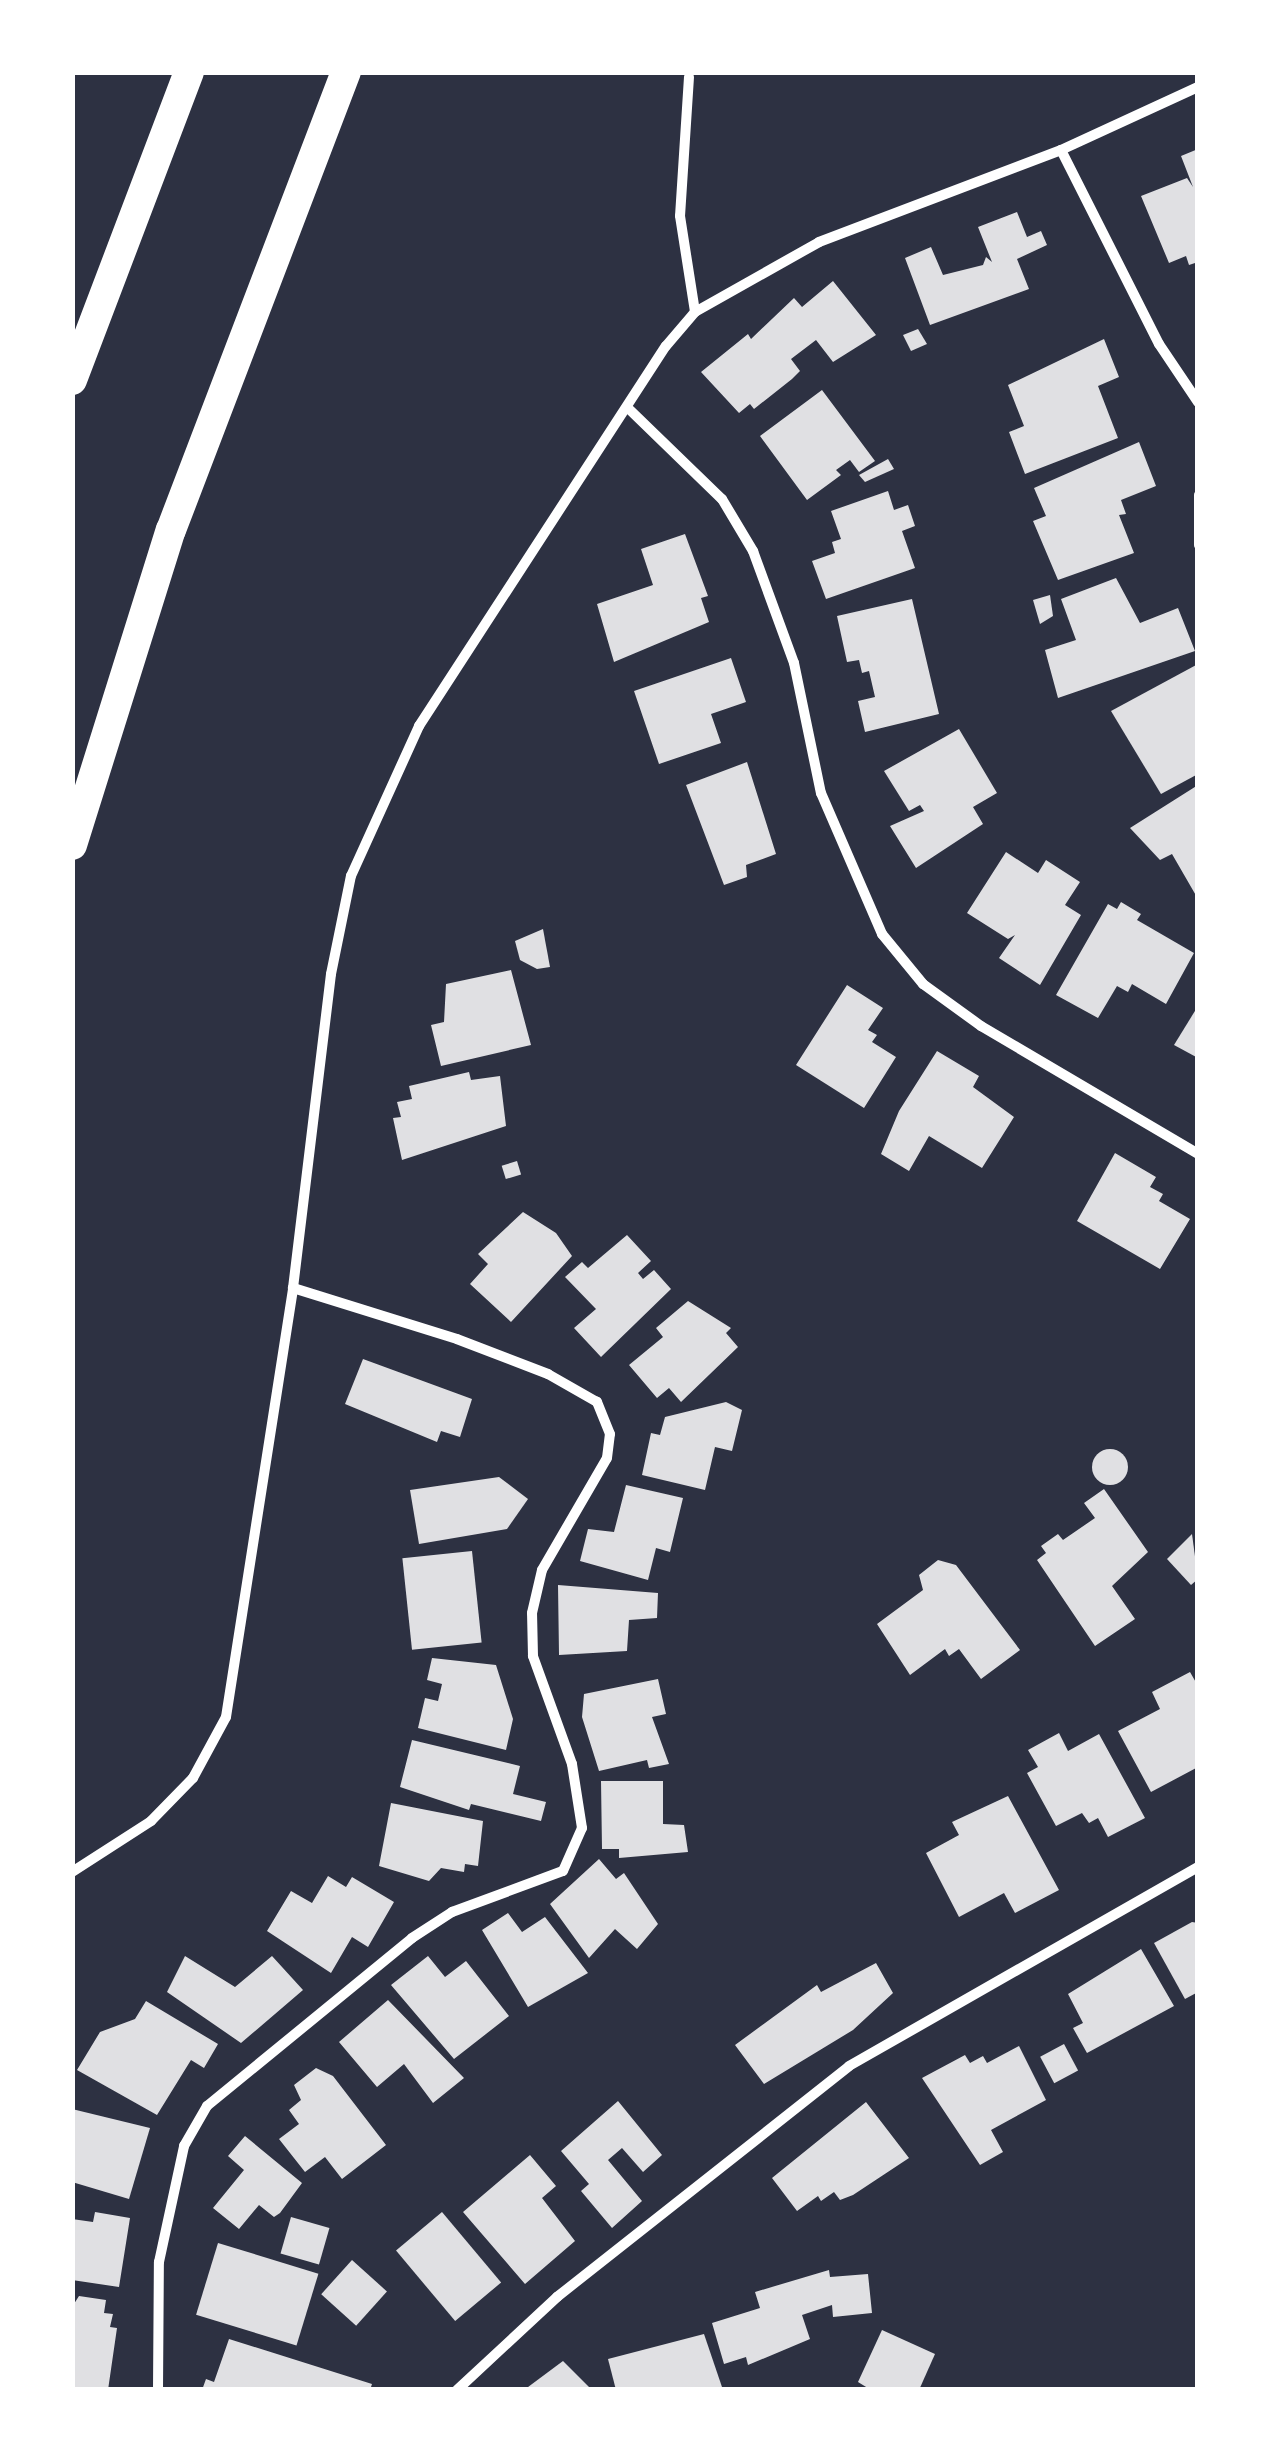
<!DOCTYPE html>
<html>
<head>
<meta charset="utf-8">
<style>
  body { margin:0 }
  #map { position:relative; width:1270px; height:2462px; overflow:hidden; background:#2d3142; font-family:Cabin,sans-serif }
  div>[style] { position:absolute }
  .building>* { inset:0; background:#e0e0e3; transform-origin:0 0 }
  .round { border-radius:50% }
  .service>* { height:8px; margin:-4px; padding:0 4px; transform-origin:4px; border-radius:4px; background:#fff }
  .minor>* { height:10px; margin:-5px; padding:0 5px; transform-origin:5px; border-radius:5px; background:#fff }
  .motorway>* { height:30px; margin:-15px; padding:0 15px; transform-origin:15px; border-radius:15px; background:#fff }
  span { translate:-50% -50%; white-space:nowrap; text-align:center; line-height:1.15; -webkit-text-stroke:8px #fff; paint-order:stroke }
  .frame { position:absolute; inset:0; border:75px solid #fff; pointer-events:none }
</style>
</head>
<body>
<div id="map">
  <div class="building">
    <i style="clip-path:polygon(1198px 149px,1198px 262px,1189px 265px,1186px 256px,1169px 263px,1141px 196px,1187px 178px,1193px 187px,1181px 156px)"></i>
    <i style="clip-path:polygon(1017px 212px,1027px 237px,1041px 231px,1047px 245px,1017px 259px,1029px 289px,930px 325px,905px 258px,931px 247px,943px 275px,983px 265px,986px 257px,992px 262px,978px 227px)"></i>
    <i style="clip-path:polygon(833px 281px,876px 335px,833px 362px,816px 340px,791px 359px,800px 371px,792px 379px,754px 409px,750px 404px,739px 413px,701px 372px,748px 334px,751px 339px,794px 298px,802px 307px)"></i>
    <i style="clip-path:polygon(918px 329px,927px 344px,911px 351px,903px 335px)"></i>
    <i style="clip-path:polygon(1104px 339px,1119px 377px,1098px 386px,1118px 438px,1025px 474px,1009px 432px,1024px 426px,1008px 385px)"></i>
    <i style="clip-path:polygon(822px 390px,875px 461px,859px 472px,850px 460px,836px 470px,841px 475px,807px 500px,760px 436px)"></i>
    <i style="clip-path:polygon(1139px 442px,1156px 486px,1121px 500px,1126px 514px,1119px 515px,1134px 553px,1058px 580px,1033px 521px,1046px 516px,1034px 488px)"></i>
    <i style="clip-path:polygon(888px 459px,894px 469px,865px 482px,859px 475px)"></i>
    <i style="clip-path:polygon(888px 491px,894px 510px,908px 505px,915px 526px,902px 531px,915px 568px,826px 599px,812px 561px,835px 553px,832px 542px,841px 539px,831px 511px)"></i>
    <i style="clip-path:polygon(685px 534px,708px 596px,701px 598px,709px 622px,614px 662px,597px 604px,653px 585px,641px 549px)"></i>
    <i style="clip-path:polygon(1116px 578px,1140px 623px,1178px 608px,1195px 651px,1058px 698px,1045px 650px,1076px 640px,1061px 599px)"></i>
    <i style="clip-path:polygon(1050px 595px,1053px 616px,1040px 624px,1033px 600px)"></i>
    <i style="clip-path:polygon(912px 599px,939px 714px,865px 732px,858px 701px,875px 697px,869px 671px,862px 673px,859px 660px,847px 662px,837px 616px)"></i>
    <i style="clip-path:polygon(731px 658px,746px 702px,711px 714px,721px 743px,659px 764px,634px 691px)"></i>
    <i style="clip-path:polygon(1198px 664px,1198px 774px,1161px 794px,1111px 711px)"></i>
    <i style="clip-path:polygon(959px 729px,997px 793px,973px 807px,983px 824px,916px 868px,890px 826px,924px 811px,920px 805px,909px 811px,884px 771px)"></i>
    <i style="clip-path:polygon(747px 762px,776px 854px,746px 865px,747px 877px,724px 885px,686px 785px)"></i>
    <i style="clip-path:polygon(1198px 785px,1198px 899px,1172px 854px,1160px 860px,1130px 828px)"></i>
    <i style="clip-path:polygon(1006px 852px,1038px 873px,1046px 860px,1080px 882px,1065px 905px,1081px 915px,1040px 985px,999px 958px,1015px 935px,1008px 939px,967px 913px)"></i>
    <i style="clip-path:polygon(1121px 902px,1141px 914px,1137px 920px,1194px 953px,1166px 1004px,1132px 984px,1128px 992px,1117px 986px,1098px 1018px,1056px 995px,1108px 904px,1117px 909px)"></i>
    <i style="clip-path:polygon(543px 929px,550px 967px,537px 969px,520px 960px,515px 941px)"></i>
    <i style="clip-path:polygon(511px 970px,531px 1045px,441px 1066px,431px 1025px,444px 1022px,446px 984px)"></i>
    <i style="clip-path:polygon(847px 985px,883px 1008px,868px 1030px,877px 1035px,872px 1042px,896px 1057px,864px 1108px,796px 1065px)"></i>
    <i style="clip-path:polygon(1198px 1006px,1198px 1058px,1174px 1045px)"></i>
    <i style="clip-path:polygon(937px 1051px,979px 1076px,973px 1087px,1014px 1117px,982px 1168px,929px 1136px,909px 1171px,881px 1154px,899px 1111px)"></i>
    <i style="clip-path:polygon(469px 1072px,471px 1080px,500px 1076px,506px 1126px,402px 1160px,393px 1118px,401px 1117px,397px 1102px,412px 1099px,409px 1086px)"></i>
    <i style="clip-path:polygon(1115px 1153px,1156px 1177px,1150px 1187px,1163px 1194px,1159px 1201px,1190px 1219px,1160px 1269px,1077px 1221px)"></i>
    <i style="left:517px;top:1161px;width:14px;height:16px;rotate:73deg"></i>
    <i style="clip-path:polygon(523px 1212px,556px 1233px,572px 1256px,511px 1322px,470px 1284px,488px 1264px,478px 1254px)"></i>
    <i style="clip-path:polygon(627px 1235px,651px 1261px,638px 1273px,643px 1279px,654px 1270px,671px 1289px,601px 1357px,574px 1328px,596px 1309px,565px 1277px,582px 1262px,588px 1268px)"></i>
    <i style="clip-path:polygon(688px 1301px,731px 1328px,726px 1333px,738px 1347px,681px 1402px,669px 1388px,657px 1398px,629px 1365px,663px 1337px,656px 1328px)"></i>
    <i style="clip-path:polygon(363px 1359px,472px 1399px,460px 1437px,441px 1431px,437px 1442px,345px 1404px)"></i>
    <i style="clip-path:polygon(726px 1402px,742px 1410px,732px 1451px,715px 1447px,705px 1490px,642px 1475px,651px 1433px,660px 1435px,665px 1417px)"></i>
    <i class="round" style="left:1092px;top:1449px;width:36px;height:36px"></i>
    <i style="clip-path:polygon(499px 1477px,528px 1499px,507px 1529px,419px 1544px,410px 1490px)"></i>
    <i style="clip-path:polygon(626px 1485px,683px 1498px,670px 1552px,656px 1548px,648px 1580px,580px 1561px,588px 1529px,614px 1532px)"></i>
    <i style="clip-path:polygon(1104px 1489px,1148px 1552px,1112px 1586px,1135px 1619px,1095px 1646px,1037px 1560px,1046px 1553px,1041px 1546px,1058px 1534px,1063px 1540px,1095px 1518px,1084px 1503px)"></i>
    <i style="clip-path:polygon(1192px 1534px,1198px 1579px,1191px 1585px,1167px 1559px)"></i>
    <i style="left:472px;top:1551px;width:92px;height:70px;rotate:84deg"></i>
    <i style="clip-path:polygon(938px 1560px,956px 1565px,1020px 1650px,981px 1679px,959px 1649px,949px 1656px,945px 1649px,910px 1675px,877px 1624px,923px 1590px,919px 1575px)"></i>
    <i style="clip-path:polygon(558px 1585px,658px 1593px,657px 1618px,629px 1620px,627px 1651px,559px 1655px)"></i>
    <i style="clip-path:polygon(432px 1658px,496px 1665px,513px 1719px,506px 1750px,418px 1728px,425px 1698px,438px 1701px,442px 1684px,427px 1680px)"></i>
    <i style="clip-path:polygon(1190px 1672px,1198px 1686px,1198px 1767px,1151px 1792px,1118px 1731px,1160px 1709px,1152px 1692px)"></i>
    <i style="clip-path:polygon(658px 1679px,666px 1714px,652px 1717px,669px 1764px,649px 1768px,647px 1760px,599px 1771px,582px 1717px,584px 1694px)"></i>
    <i style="clip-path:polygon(1059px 1733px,1068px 1751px,1099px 1734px,1145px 1818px,1108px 1837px,1098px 1818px,1089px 1823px,1082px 1813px,1056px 1826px,1027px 1773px,1038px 1767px,1028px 1750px)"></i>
    <i style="clip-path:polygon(412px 1740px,520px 1766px,513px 1794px,546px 1802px,541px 1821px,471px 1804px,469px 1810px,400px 1787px)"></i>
    <i style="clip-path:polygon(601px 1781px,663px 1781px,663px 1824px,684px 1825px,688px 1852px,619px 1858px,619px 1849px,602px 1849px)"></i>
    <i style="clip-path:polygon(1008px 1796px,1059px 1890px,1015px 1913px,1004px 1893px,959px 1917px,926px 1853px,959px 1835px,952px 1822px)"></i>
    <i style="clip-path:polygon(391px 1803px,483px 1821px,478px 1866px,465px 1864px,464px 1872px,441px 1868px,429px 1881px,379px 1866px)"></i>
    <i style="clip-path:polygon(599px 1859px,616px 1879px,624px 1873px,658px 1924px,637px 1949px,615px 1929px,589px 1958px,550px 1904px)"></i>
    <i style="clip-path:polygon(328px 1876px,346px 1887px,352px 1877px,394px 1902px,368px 1947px,352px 1937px,331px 1973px,267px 1931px,291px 1891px,312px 1903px)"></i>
    <i style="clip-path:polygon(508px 1913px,522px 1932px,545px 1917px,588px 1973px,528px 2007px,482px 1930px)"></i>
    <i style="clip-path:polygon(1192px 1922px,1198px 1923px,1198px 1992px,1185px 1999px,1154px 1943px)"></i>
    <i style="clip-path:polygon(1141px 1949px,1174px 2006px,1087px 2053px,1073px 2028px,1083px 2023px,1068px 1994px)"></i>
    <i style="clip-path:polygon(185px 1956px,235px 1987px,272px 1956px,303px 1990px,241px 2043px,167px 1992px)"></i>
    <i style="clip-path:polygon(428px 1956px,445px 1977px,466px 1961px,509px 2016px,454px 2059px,391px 1985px)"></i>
    <i style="clip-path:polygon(876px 1963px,893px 1993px,853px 2030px,764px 2084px,735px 2045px,817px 1985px,821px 1992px)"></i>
    <i style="clip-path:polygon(388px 2000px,464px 2078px,433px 2103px,404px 2064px,377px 2087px,339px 2042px)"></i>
    <i style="clip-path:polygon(146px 2001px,218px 2044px,204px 2068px,191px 2060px,157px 2115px,77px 2070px,100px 2032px,135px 2019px)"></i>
    <i style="left:1064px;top:2044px;width:30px;height:27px;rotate:62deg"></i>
    <i style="clip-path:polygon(1019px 2046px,1046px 2100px,991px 2130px,1003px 2152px,980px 2165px,922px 2078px,965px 2055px,970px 2063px,983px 2056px,987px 2063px)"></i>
    <i style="clip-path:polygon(316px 2068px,333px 2076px,386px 2145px,342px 2179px,325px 2157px,305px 2172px,279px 2139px,299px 2124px,289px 2110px,301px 2100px,294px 2085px)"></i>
    <i style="clip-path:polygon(618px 2101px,662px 2155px,643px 2172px,622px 2148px,608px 2160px,642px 2201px,612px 2228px,581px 2191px,589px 2184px,561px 2151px)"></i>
    <i style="clip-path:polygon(866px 2102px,909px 2158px,853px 2195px,840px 2200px,834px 2192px,821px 2201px,818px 2196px,797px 2211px,772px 2178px)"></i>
    <i style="clip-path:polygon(72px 2109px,150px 2128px,129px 2199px,72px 2182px)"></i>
    <i style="clip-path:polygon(245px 2136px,302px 2183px,280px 2213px,274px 2217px,259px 2205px,239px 2229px,213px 2208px,244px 2170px,228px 2156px)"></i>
    <i style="clip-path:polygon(530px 2155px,556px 2186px,542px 2198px,575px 2241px,525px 2284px,463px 2212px)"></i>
    <i style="clip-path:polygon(95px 2212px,130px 2218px,119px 2287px,72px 2280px,72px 2219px,93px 2222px)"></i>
    <i style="left:442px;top:2212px;width:92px;height:60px;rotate:50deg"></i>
    <i style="left:291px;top:2217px;width:40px;height:38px;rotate:16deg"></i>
    <i style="left:218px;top:2243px;width:105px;height:75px;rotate:17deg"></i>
    <i style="left:352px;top:2260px;width:47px;height:46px;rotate:42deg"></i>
    <i style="clip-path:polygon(829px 2270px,830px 2277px,868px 2274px,872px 2313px,833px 2317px,832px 2305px,802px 2315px,810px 2339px,748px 2365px,746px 2357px,724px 2364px,712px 2323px,760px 2308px,755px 2292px)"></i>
    <i style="clip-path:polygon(79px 2296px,106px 2300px,104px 2313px,113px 2314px,110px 2327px,117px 2328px,108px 2390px,72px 2390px,72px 2307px)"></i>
    <i style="clip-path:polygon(882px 2330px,935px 2354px,919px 2390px,871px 2390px,858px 2382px)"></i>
    <i style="clip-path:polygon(704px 2334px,723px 2390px,616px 2390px,608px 2359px)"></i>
    <i style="clip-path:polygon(229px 2339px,372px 2384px,370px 2390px,202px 2390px,206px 2379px,214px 2382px)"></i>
    <i style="clip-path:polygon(563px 2361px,592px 2390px,524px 2390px)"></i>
  </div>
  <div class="service">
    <i style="left:1198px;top:495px;width:50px;rotate:90deg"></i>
  </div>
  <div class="minor">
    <i style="left:689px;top:77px;width:139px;rotate:93.7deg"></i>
    <i style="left:680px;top:216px;width:97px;rotate:81.1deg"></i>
    <i style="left:1061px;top:150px;width:217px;rotate:63.2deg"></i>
    <i style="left:1159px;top:344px;width:70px;rotate:56.1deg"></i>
    <i style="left:630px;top:410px;width:128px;rotate:44.1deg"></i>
    <i style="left:722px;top:499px;width:61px;rotate:59.2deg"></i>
    <i style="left:753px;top:551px;width:119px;rotate:69.9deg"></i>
    <i style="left:794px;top:663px;width:133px;rotate:78.3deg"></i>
    <i style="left:821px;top:793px;width:154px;rotate:66.6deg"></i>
    <i style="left:882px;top:934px;width:65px;rotate:50.6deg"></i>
    <i style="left:923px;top:984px;width:72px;rotate:35.9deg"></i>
    <i style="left:981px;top:1026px;width:252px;rotate:30.5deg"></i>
    <i style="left:72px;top:1872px;width:94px;rotate:-32.8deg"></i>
    <i style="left:151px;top:1821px;width:60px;rotate:-45.7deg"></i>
    <i style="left:193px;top:1778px;width:69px;rotate:-61.6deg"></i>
    <i style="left:226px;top:1717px;width:434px;rotate:-81.1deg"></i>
    <i style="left:293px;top:1288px;width:316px;rotate:-83.1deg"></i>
    <i style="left:331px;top:974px;width:100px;rotate:-78.5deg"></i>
    <i style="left:351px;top:876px;width:165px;rotate:-65.6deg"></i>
    <i style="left:419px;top:726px;width:453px;rotate:-57deg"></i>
    <i style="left:666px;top:346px;width:45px;rotate:-49.5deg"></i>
    <i style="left:695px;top:312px;width:142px;rotate:-29.4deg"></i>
    <i style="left:819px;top:242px;width:259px;rotate:-20.8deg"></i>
    <i style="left:1061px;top:150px;width:151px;rotate:-24.7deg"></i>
    <i style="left:158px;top:2390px;width:128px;rotate:-89.6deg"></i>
    <i style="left:159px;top:2262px;width:119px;rotate:-77.8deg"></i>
    <i style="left:184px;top:2146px;width:46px;rotate:-60.1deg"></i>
    <i style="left:207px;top:2106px;width:265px;rotate:-39.3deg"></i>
    <i style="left:412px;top:1938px;width:48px;rotate:-33deg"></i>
    <i style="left:452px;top:1912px;width:118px;rotate:-20.3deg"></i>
    <i style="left:563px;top:1871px;width:47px;rotate:-66.2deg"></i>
    <i style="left:582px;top:1828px;width:65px;rotate:-98.9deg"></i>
    <i style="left:572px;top:1764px;width:115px;rotate:-109.9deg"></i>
    <i style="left:533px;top:1656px;width:43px;rotate:-91.3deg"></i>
    <i style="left:532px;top:1613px;width:44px;rotate:-76.9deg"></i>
    <i style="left:542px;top:1570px;width:129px;rotate:-59.9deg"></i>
    <i style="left:607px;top:1458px;width:24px;rotate:-83deg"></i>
    <i style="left:610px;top:1434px;width:35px;rotate:-112deg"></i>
    <i style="left:597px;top:1402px;width:56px;rotate:-150.3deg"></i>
    <i style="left:548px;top:1374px;width:97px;rotate:-159deg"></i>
    <i style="left:457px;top:1339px;width:172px;rotate:-162.7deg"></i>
    <i style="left:457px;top:2390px;width:137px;rotate:-42.9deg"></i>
    <i style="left:557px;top:2297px;width:372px;rotate:-38.3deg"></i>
    <i style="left:849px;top:2066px;width:402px;rotate:-29.7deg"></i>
  </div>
  <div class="motorway">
    <i style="left:72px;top:380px;width:329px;rotate:-69.2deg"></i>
    <i style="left:72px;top:845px;width:330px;rotate:-72.6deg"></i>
    <i style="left:171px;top:530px;width:490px;rotate:-69.1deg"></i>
  </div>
  <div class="frame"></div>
</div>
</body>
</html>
